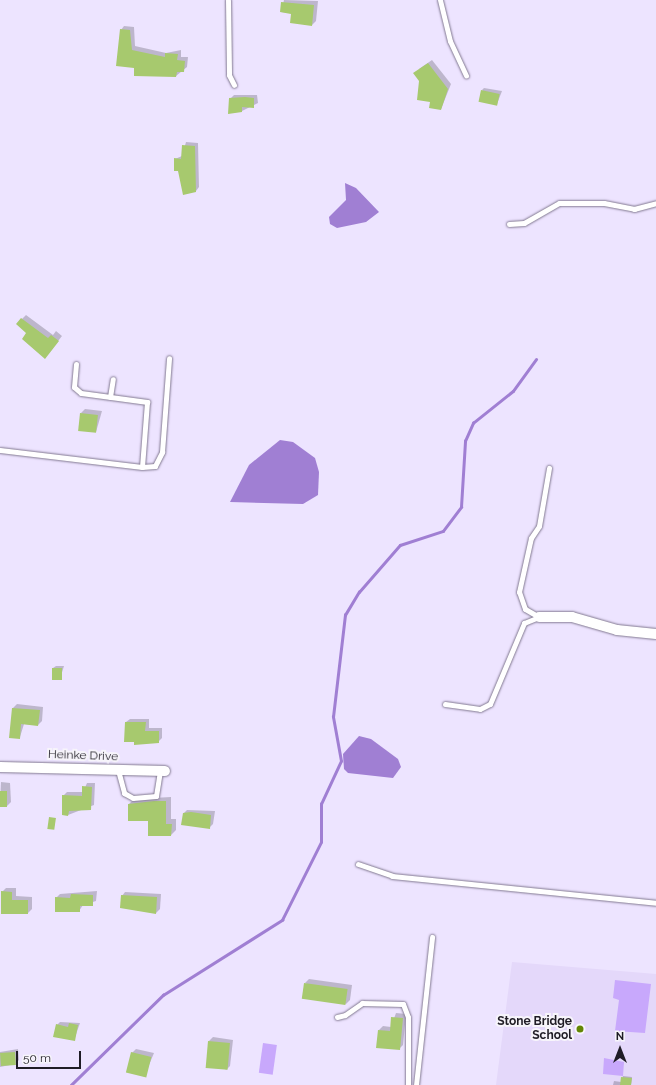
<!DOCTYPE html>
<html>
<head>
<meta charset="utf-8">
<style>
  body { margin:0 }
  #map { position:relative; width:656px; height:1085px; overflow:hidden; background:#ede4ff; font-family:Raleway,sans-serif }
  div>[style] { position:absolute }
  .built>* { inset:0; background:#e4d8fa }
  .green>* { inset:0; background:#c8a8fc; transform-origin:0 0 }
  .water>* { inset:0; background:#a07fd3 }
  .shadow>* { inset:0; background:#0003 }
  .stream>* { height:2.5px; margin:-1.25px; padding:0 1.25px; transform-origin:1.25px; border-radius:1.25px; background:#a07fd3 }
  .building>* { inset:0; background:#a7c96e; transform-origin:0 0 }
  .roads { filter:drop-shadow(0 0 1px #827991) drop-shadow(0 0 1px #827991) }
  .service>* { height:5px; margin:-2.5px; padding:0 2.5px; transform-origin:2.5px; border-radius:2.5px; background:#fff }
  .minor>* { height:10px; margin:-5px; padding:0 5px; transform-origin:5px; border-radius:5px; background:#fff }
  .dots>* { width:11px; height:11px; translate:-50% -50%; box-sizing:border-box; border:2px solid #f7f5fb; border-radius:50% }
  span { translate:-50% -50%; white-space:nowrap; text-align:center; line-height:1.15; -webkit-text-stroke:4px #f7f5fb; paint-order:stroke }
  .street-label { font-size:12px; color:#1f1c25 }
  .poi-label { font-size:12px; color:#1f1c25; font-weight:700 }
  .right { translate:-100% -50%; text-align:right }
  .north { position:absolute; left:600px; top:1029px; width:40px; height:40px; -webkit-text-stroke:3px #f7f5fb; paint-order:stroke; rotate:0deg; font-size:11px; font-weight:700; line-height:16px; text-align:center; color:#1f1c25 }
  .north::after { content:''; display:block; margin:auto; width:14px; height:18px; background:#1f1c25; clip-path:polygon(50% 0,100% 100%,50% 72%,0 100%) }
  .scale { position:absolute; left:16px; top:1051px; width:65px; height:18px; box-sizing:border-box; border:2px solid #1f1c25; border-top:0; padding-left:5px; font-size:12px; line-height:14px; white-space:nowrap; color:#1f1c25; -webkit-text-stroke:3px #f7f5fb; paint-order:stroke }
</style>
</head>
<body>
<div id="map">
  <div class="built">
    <i style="clip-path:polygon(512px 962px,656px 974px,656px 1085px,496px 1085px)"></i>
  </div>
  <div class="green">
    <i style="clip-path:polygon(615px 980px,651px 984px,645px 1033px,615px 1031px,619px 1000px,613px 998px)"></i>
    <i style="left:263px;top:1043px;width:14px;height:30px;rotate:8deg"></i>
    <i style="clip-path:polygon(604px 1058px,624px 1062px,623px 1076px,603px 1074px)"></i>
  </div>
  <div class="water">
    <i style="clip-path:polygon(345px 183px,356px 188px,379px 212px,366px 222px,337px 228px,330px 224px,329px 217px,346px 200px)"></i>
    <i style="clip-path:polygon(280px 440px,293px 442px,315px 458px,319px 472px,318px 495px,303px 504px,230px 502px,249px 465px)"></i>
    <i style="clip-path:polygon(359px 736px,371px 739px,398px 759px,401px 767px,393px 778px,348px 773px,344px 769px,343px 754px)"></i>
  </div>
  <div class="shadow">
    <i style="clip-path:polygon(284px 0,318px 1px,316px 21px,312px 25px,292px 13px,281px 12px)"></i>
    <i style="clip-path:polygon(124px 26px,134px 27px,135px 46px,166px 53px,181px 50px,181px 57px,188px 57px,187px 67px,176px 76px,136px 67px,121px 30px)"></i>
    <i style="clip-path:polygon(432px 60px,451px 84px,441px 109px,431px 101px,420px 81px,419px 69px)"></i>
    <i style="clip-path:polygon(484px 88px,502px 91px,497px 104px,482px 90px)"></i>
    <i style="clip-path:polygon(234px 95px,257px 95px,258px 103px,242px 111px,230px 99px)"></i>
    <i style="clip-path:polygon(186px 142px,198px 143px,199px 187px,196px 191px,175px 159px,182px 156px)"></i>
    <i style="clip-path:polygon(26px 315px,53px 335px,56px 331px,62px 336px,48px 354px,28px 333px,22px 319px)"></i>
    <i style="clip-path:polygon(85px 409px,102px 411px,96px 432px,81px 413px)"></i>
    <i style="clip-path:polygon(56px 666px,64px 666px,60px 679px,53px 668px)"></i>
    <i style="clip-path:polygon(17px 704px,43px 707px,42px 721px,38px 725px,24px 724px,20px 737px,10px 737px,13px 708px)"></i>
    <i style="clip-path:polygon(130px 719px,149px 719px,149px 728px,162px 728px,162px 738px,158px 742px,135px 741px,126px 722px)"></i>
    <i style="clip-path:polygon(1px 782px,10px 783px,11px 802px,7px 806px,0 806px)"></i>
    <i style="clip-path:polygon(87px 783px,95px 783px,94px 805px,68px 815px,63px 796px,67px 792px,83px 792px)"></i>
    <i style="clip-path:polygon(171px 797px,171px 819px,176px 819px,176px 830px,171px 835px,129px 804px,134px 799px)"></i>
    <i style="clip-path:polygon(187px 810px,215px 811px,213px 824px,209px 828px,183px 814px)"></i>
    <i style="clip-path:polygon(6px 888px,16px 888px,16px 896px,32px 897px,32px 909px,28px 913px,2px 892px)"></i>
    <i style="clip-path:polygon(97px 891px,96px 901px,83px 905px,79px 911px,56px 898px,60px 894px)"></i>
    <i style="clip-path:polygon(125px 892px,161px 894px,160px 909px,156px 913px,122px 896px)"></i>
    <i style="clip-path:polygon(309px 979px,352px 985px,350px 1000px,346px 1004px,305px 983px)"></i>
    <i style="clip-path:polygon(396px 1013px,406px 1014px,403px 1045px,399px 1049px,379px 1030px,383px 1026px,391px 1027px)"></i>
    <i style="clip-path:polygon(60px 1022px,80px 1023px,74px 1040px,57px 1025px)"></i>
    <i style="clip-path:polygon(213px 1037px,233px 1040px,230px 1066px,226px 1070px,209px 1041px)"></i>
    <i style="clip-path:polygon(18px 1049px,19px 1060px,15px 1064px,0 1067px,0 1052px)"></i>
    <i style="clip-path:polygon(136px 1049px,154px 1053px,144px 1077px,132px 1053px)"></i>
    <i style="clip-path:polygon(623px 1076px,632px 1077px,631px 1085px,613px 1085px,614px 1081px,621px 1082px)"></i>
  </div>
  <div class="stream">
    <i style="left:71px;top:1085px;width:129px;rotate:-44.4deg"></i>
    <i style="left:163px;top:995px;width:141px;rotate:-32.2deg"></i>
    <i style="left:282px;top:920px;width:87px;rotate:-63.4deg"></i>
    <i style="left:321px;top:842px;width:38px;rotate:-90deg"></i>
    <i style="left:321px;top:804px;width:47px;rotate:-65.1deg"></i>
    <i style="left:341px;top:761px;width:45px;rotate:-100.3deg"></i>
    <i style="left:333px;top:717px;width:103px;rotate:-83.3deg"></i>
    <i style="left:345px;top:615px;width:27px;rotate:-59deg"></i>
    <i style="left:359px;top:592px;width:62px;rotate:-48.9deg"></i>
    <i style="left:400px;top:545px;width:45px;rotate:-18deg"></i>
    <i style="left:443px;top:531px;width:30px;rotate:-53deg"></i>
    <i style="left:461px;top:507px;width:66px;rotate:-86.5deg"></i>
    <i style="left:465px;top:441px;width:20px;rotate:-66deg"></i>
    <i style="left:473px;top:423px;width:51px;rotate:-38.7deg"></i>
    <i style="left:513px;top:391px;width:39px;rotate:-54deg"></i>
  </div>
  <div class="building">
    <i style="clip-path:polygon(281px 2px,314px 5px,312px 26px,290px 23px,291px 14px,280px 12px)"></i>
    <i style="clip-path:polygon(120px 29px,130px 30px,132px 50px,165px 57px,165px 53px,178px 54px,177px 60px,185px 61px,184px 72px,177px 72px,176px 77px,134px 76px,134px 68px,116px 66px)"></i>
    <i style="clip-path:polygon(428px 63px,448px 89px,441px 110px,429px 108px,430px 102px,417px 100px,419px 81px,413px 73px)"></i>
    <i style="left:481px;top:90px;width:19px;height:12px;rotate:12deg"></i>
    <i style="clip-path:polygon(245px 97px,254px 98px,254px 108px,242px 107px,242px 112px,228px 114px,229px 98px)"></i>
    <i style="clip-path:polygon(182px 145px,195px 146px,196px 192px,183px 195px,178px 171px,174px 171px,174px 158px,181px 159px)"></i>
    <i style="clip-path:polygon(21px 318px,48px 338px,51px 335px,59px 341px,45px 359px,22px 339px,26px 333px,16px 324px)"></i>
    <i style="left:80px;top:413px;width:18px;height:18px;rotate:6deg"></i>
    <i style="left:52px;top:668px;width:10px;height:12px"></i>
    <i style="clip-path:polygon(12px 708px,40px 710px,38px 726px,21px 724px,20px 739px,9px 738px)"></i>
    <i style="clip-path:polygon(125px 722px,146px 722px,145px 731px,159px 731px,159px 743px,134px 745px,134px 742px,124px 742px)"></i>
    <i style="clip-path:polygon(82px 786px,92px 787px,91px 810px,69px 811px,68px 816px,62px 815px,62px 795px,82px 796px)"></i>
    <i style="left:0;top:791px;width:7px;height:16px"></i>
    <i style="clip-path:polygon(154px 801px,166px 801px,166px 824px,172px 824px,171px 836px,148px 836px,148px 821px,128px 821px,128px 804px)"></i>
    <i style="clip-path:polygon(191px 812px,211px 815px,210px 829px,181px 825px,183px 813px)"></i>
    <i style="left:49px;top:817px;width:7px;height:12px;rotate:8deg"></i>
    <i style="clip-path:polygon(1px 891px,12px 892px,12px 900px,28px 900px,28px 914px,1px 914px)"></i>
    <i style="clip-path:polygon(71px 894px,93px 895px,93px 906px,80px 906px,80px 912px,55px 912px,55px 897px,70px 898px)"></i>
    <i style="clip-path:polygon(121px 895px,157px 897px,156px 914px,120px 908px)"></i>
    <i style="left:304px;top:983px;width:44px;height:16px;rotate:8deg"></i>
    <i style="clip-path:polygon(391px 1017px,403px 1018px,400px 1050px,376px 1048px,378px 1030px,390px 1031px)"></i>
    <i style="clip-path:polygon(69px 1023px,78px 1025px,75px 1041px,53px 1037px,56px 1024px,68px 1027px)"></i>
    <i style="left:208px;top:1041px;width:22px;height:27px;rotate:5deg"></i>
    <i style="left:15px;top:1052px;width:13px;height:15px;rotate:86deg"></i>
    <i style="left:131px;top:1052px;width:21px;height:21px;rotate:14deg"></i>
    <i style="clip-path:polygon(621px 1077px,632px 1078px,631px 1085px,620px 1085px)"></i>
  </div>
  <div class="roads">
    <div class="service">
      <i style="left:228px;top:0;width:75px;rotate:89.2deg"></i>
      <i style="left:229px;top:75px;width:11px;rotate:63deg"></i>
      <i style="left:440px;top:0;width:42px;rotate:76.3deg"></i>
      <i style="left:450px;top:41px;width:38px;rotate:65deg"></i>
      <i style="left:509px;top:224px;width:15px;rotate:-4deg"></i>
      <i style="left:524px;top:223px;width:40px;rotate:-29.7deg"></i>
      <i style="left:559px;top:203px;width:45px"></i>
      <i style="left:604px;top:203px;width:31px;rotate:11deg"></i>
      <i style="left:634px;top:209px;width:23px;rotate:-15deg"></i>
      <i style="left:76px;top:364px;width:23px;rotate:95deg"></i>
      <i style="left:74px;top:387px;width:9px;rotate:41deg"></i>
      <i style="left:81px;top:393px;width:67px;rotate:7.8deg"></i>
      <i style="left:147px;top:402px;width:65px;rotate:94.4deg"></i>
      <i style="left:110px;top:397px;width:18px;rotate:-81deg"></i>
      <i style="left:0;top:450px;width:143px;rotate:6.8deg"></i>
      <i style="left:142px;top:467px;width:13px;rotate:-4deg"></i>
      <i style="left:155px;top:466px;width:16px;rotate:-63deg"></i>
      <i style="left:162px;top:452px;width:94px;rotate:-85.7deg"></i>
      <i style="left:539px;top:617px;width:16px;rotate:-150deg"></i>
      <i style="left:525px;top:609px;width:18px;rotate:-109deg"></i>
      <i style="left:519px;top:592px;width:55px;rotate:-77.5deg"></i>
      <i style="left:531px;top:538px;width:14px;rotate:-56deg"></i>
      <i style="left:539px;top:526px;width:59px;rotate:-80.2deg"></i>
      <i style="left:445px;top:704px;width:35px;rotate:8deg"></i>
      <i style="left:480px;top:709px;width:11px;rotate:-27deg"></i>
      <i style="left:490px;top:704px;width:88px;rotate:-67.2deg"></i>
      <i style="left:524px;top:623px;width:16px;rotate:-22deg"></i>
      <i style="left:118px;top:770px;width:24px;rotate:75deg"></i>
      <i style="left:124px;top:793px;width:10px;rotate:29deg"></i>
      <i style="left:133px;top:798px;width:23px;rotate:-5deg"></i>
      <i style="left:156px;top:796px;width:25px;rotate:-81deg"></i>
      <i style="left:358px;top:864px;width:36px;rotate:19deg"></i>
      <i style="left:392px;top:876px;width:265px;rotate:5.8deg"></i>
      <i style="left:337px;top:1017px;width:8px;rotate:-14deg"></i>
      <i style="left:345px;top:1015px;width:21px;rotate:-35deg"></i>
      <i style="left:362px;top:1003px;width:41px;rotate:1.4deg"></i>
      <i style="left:403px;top:1004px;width:14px;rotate:69deg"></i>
      <i style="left:408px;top:1017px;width:68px;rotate:90deg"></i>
      <i style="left:416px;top:1085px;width:149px;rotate:-83.8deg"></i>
    </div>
    <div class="minor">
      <i style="left:539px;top:617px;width:33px"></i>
      <i style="left:572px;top:617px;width:47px;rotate:16.1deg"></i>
      <i style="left:617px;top:630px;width:39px;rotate:6deg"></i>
      <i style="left:0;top:767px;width:165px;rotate:1.4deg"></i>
    </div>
  </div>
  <div class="dots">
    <i style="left:580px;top:1029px;background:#638604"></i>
  </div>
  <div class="street-label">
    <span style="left:83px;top:756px;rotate:2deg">Heinke Drive</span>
  </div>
  <div class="poi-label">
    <span class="right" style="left:572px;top:1029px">Stone Bridge<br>School</span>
  </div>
  <div class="north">N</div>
  <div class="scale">50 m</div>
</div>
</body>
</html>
